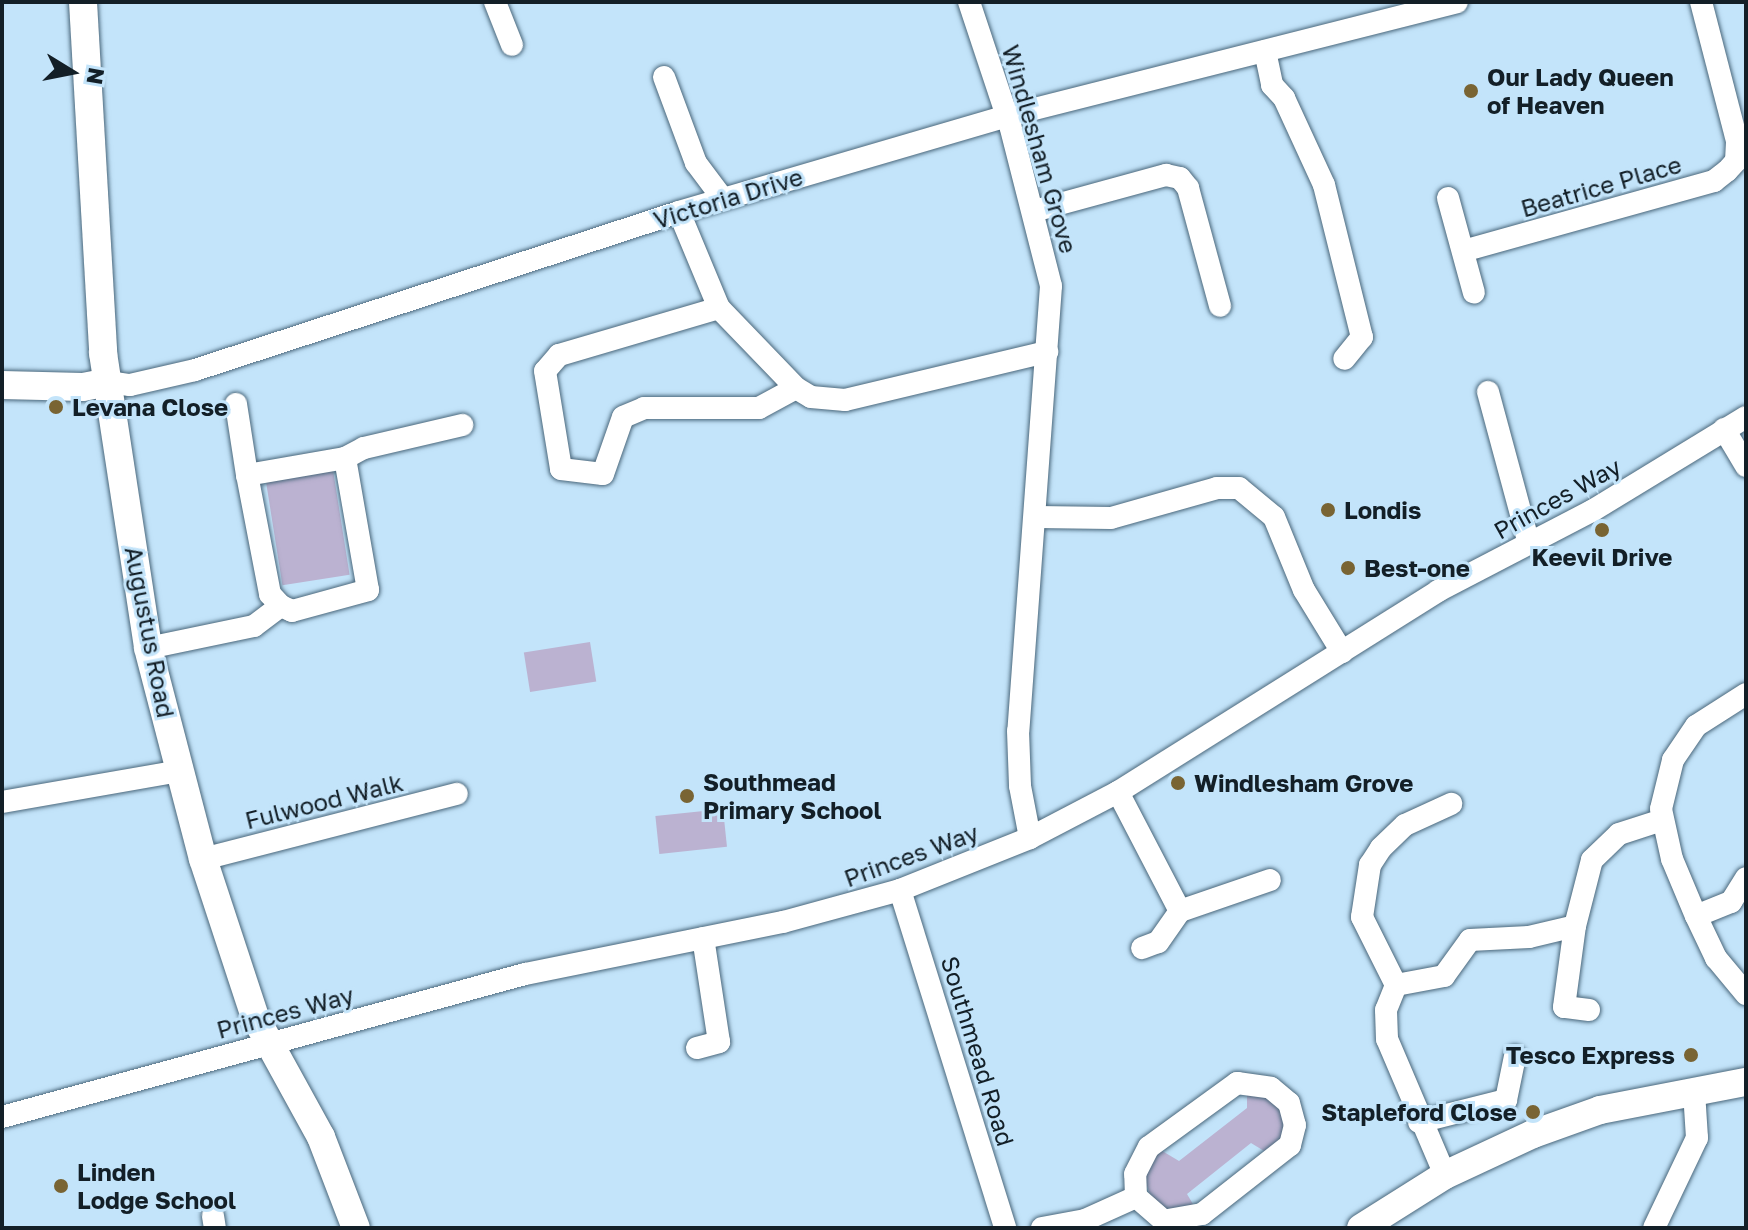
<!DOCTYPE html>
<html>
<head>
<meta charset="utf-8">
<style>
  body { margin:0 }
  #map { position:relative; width:1748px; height:1230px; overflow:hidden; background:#c3e4fa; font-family:"Golos Text",sans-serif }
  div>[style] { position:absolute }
  .green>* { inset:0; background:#bbb2d1; transform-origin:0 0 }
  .roads { filter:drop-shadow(0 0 2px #4a677b) drop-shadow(0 0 2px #4a677b) }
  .minor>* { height:22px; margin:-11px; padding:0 11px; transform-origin:11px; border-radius:11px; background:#fff }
  .tertiary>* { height:28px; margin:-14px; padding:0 14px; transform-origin:14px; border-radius:14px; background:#fff }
  .dots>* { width:22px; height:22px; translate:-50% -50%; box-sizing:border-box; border:4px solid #c3e4fa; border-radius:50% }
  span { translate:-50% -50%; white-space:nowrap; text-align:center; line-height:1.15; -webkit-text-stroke:6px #c3e4fa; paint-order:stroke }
  .poi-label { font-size:24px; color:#131f27; font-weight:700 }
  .left { translate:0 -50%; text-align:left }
  .right { translate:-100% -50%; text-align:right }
  .street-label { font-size:24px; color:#131f27 }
  .frame { position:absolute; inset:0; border:4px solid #131f27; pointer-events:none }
  .north { position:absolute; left:32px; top:32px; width:80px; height:80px; -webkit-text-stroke:6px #c3e4fa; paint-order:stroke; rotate:100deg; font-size:22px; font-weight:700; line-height:32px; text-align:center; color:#131f27 }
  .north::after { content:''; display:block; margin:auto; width:28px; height:36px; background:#131f27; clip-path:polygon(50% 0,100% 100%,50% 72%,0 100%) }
</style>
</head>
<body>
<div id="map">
  <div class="green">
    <i style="left:333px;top:470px;width:106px;height:68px;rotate:81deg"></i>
    <i style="left:590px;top:642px;width:40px;height:67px;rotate:81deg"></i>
    <i style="left:723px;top:809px;width:38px;height:68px;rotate:84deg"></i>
    <i style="clip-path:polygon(1247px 1088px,1274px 1096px,1287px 1118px,1279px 1145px,1269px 1154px,1251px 1143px,1187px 1194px,1197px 1211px,1178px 1216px,1152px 1200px,1144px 1177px,1159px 1149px,1179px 1161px,1247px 1108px)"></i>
  </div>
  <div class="roads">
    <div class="minor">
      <i style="left:495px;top:2px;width:46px;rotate:68.4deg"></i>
      <i style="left:969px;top:2px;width:130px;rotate:71.6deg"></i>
      <i style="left:1010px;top:125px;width:166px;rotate:75.7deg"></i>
      <i style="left:1051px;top:286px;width:446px;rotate:94.2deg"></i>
      <i style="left:1018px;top:731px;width:55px;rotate:87.9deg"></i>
      <i style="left:1020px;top:786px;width:53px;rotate:79.1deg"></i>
      <i style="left:1265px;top:51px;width:35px;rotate:78deg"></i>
      <i style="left:1272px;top:85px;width:18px;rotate:47deg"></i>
      <i style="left:1284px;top:98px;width:96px;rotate:65.3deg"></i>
      <i style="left:1324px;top:185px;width:157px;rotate:76deg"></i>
      <i style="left:1362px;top:337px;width:28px;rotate:129deg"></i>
      <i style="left:664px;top:77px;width:92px;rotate:69.6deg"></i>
      <i style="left:696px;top:163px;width:45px;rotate:53.1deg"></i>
      <i style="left:1448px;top:198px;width:98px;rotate:74.7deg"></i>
      <i style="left:1034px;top:211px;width:137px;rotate:-15.3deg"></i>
      <i style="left:1166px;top:175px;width:14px;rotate:12deg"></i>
      <i style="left:1180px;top:178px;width:13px;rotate:51deg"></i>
      <i style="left:1188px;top:188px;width:122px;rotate:74.8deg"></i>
      <i style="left:679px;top:212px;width:104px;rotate:67.4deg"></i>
      <i style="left:719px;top:308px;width:111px;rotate:46.1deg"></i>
      <i style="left:796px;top:388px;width:17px;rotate:31deg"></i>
      <i style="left:811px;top:397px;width:34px;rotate:5deg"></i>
      <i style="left:845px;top:400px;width:208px;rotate:-13.4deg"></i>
      <i style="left:1463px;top:251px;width:261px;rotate:-15.6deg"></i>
      <i style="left:1714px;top:181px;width:16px;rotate:-38deg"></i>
      <i style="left:1727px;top:171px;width:13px;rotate:-48deg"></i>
      <i style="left:1736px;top:161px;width:20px;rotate:-87deg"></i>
      <i style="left:1737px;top:141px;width:144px;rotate:-104.5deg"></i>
      <i style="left:719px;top:308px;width:167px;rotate:163.6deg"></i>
      <i style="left:559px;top:355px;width:21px;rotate:131deg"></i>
      <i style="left:545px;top:371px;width:99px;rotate:80.7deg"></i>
      <i style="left:561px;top:469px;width:42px;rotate:6.8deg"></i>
      <i style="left:603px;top:474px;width:60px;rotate:-70.7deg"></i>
      <i style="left:623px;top:417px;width:23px;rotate:-23deg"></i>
      <i style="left:644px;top:408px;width:115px"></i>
      <i style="left:759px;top:408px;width:42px;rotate:-28.4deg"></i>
      <i style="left:108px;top:382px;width:22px;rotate:8deg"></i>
      <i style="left:130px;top:385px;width:67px;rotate:-13deg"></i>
      <i style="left:195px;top:370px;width:509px;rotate:-18.08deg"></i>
      <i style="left:679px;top:212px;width:342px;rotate:-16.3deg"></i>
      <i style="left:1007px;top:116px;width:464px;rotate:-14.2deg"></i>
      <i style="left:1488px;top:392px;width:157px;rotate:74.9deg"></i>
      <i style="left:236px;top:404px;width:72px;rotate:81.2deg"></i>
      <i style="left:1724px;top:429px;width:43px;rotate:59.3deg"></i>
      <i style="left:1037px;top:517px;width:74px;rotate:0.8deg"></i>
      <i style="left:1111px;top:518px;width:110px;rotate:-15.8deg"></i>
      <i style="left:1217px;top:488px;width:22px"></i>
      <i style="left:1239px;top:488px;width:45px;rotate:39.6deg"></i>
      <i style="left:1274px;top:517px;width:79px;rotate:67.7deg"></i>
      <i style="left:1304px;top:590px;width:73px;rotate:58.5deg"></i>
      <i style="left:281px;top:606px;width:16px;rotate:-133deg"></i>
      <i style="left:270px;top:594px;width:121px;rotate:-100.9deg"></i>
      <i style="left:247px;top:475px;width:99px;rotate:-9.8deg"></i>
      <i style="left:148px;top:648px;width:108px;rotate:-11.7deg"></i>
      <i style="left:254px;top:626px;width:34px;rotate:-37deg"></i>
      <i style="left:281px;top:606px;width:12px;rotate:24deg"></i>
      <i style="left:292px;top:611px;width:79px;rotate:-15.4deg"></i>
      <i style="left:368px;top:590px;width:134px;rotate:-99.9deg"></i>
      <i style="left:345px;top:458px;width:21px;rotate:-28deg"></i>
      <i style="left:364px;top:448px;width:101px;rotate:-13.2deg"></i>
      <i style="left:1746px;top:694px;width:59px;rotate:147.4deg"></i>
      <i style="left:1696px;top:726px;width:41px;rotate:124.1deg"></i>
      <i style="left:1673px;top:760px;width:50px;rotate:103.8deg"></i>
      <i style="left:1661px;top:809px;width:51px;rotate:77.6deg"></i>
      <i style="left:1672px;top:859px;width:62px;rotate:67.2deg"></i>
      <i style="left:1696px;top:916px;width:47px;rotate:64.5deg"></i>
      <i style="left:1716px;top:958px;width:47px;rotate:50.2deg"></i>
      <i style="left:1118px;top:792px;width:134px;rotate:62.5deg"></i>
      <i style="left:1180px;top:911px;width:38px;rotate:125deg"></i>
      <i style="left:1158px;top:942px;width:17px;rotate:159deg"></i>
      <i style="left:2px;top:802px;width:181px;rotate:-9.9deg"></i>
      <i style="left:203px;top:859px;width:262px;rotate:-14.4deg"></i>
      <i style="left:900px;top:890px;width:354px;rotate:72.7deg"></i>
      <i style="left:1180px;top:911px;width:95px;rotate:-19deg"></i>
      <i style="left:1696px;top:916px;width:38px;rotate:-22deg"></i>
      <i style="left:1731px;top:902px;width:28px;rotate:-58deg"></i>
      <i style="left:1396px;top:985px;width:49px;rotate:-10.6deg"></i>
      <i style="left:1444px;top:976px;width:44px;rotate:-54.2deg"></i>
      <i style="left:1470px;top:940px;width:59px;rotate:-2.9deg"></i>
      <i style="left:1529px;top:937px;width:47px;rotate:-13.4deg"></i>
      <i style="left:1589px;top:1010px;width:25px;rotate:-173deg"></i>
      <i style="left:1564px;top:1007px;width:82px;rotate:-82.3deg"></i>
      <i style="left:1575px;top:926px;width:68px;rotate:-75.6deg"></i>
      <i style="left:1592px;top:860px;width:37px;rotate:-44deg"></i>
      <i style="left:1619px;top:834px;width:45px;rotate:-18deg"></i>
      <i style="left:697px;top:1048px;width:23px;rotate:-15deg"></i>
      <i style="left:719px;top:1042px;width:105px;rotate:-98.7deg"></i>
      <i style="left:1237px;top:1083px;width:34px;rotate:8deg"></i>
      <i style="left:1271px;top:1088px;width:23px;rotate:40deg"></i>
      <i style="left:1289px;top:1103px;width:23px;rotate:75deg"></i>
      <i style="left:1295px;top:1125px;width:21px;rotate:104deg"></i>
      <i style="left:1290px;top:1145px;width:112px;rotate:141.9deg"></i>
      <i style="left:1202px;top:1214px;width:39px;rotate:170deg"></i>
      <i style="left:1164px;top:1221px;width:37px;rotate:-139deg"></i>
      <i style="left:1136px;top:1197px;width:23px;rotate:-92deg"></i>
      <i style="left:1135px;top:1174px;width:30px;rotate:-63deg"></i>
      <i style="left:1149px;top:1147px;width:109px;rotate:-36deg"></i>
      <i style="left:2px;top:1117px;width:542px;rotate:-15.29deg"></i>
      <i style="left:525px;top:974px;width:263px;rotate:-11.4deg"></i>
      <i style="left:783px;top:922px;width:121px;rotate:-15.3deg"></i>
      <i style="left:900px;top:890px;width:140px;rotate:-21.8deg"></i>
      <i style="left:1030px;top:838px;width:99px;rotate:-27.6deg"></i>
      <i style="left:1118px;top:792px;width:378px;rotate:-32.1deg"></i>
      <i style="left:1438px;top:591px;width:174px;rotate:-27.5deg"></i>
      <i style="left:1592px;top:511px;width:180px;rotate:-31.4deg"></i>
      <i style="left:1419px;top:1122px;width:90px;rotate:-14.2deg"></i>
      <i style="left:1506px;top:1100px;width:45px;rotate:-78.4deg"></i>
      <i style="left:1445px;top:1175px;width:148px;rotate:-113.1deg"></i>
      <i style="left:1387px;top:1039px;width:29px;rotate:-92deg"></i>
      <i style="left:1386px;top:1010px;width:27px;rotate:-68deg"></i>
      <i style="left:1396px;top:985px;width:76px;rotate:-116.6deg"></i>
      <i style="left:1362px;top:917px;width:53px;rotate:-81.3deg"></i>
      <i style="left:1370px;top:865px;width:20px;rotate:-57deg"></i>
      <i style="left:1381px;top:848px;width:33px;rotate:-44deg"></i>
      <i style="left:1405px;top:825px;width:51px;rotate:-24.5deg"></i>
      <i style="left:213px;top:1216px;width:12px;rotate:81deg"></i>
      <i style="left:1042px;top:1228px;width:44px;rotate:-10.5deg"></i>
      <i style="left:1085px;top:1220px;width:56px;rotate:-24.3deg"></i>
      <i style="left:1654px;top:1228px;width:100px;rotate:-64.5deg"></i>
      <i style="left:1697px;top:1138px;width:47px;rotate:-93.7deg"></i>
    </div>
    <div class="tertiary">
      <i style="left:83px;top:2px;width:352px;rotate:86.7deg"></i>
      <i style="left:103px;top:353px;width:298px;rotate:81.3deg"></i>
      <i style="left:148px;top:648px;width:218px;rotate:75.4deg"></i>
      <i style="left:203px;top:859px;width:166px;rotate:71.8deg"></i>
      <i style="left:255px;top:1017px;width:137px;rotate:61.2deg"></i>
      <i style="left:321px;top:1137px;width:97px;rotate:69deg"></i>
      <i style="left:2px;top:385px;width:81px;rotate:1.4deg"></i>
      <i style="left:83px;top:387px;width:25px;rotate:-11deg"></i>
      <i style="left:1361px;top:1228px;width:99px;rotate:-32.2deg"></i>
      <i style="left:1445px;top:1175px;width:97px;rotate:-25deg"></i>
      <i style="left:1533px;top:1134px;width:71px;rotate:-19.7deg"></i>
      <i style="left:1600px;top:1110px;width:149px;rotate:-10.9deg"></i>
    </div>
  </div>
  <div class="dots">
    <i style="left:1471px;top:91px;background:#796433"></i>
    <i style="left:56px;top:407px;background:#796433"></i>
    <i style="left:1328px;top:510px;background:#796433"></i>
    <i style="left:1602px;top:530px;background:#796433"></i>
    <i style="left:1348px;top:568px;background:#796433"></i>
    <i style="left:1178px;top:783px;background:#796433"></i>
    <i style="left:687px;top:796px;background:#796433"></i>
    <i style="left:1691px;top:1055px;background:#796433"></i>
    <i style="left:1533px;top:1112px;background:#796433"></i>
    <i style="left:61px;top:1186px;background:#796433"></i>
  </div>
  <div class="poi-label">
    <span class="left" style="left:1487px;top:91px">Our Lady Queen<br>of Heaven</span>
    <span class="left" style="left:72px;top:407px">Levana Close</span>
    <span class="left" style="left:1344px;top:510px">Londis</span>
    <span style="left:1602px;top:557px">Keevil Drive</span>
    <span class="left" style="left:1364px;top:568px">Best-one</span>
    <span class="left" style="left:703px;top:796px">Southmead<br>Primary School</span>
    <span class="left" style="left:1194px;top:783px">Windlesham Grove</span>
    <span class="right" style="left:1675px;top:1055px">Tesco Express</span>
    <span class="right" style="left:1517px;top:1112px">Stapleford Close</span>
    <span class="left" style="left:77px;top:1186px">Linden<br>Lodge School</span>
  </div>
  <div class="street-label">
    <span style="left:1040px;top:149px;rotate:74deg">Windlesham Grove</span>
    <span style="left:1601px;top:186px;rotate:-16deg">Beatrice Place</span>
    <span style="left:728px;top:198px;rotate:-17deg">Victoria Drive</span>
    <span style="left:1557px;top:498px;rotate:-29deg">Princes Way</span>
    <span style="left:150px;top:632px;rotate:79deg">Augustus Road</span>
    <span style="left:324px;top:801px;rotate:-14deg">Fulwood Walk</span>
    <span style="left:911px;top:855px;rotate:-20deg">Princes Way</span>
    <span style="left:285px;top:1012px;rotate:-15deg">Princes Way</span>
    <span style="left:978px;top:1051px;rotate:73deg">Southmead Road</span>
  </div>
  <div class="frame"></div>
  <div class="north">N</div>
</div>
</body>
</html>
